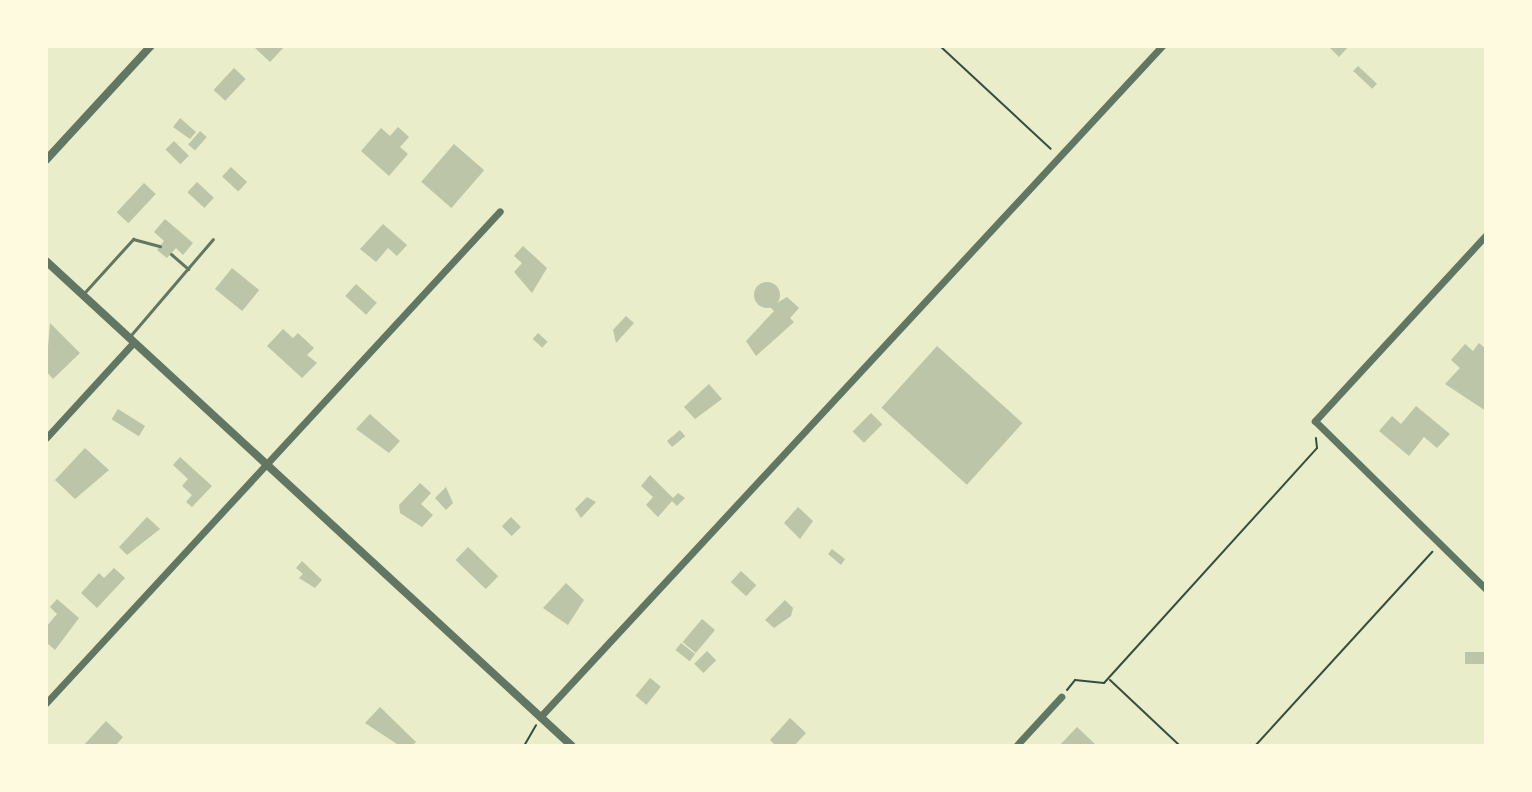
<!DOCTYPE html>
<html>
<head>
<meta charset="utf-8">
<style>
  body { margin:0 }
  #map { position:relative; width:1532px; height:792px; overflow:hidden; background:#e9edc9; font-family:Raleway,sans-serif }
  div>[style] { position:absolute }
  .building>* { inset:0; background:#bcc5a7; transform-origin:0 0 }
  .round { border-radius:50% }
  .path>* { height:2px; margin:-1px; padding:0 1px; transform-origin:1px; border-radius:1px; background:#344e41 }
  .service>* { height:3px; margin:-1.5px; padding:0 1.5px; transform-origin:1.5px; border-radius:1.5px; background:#617663 }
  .minor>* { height:7px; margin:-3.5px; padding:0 3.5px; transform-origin:3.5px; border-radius:3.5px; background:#617663 }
  .tertiary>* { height:8px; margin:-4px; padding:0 4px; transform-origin:4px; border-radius:4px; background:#617663 }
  span { translate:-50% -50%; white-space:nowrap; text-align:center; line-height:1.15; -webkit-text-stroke:6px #fefae0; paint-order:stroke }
  .frame { position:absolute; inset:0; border:48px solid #fefae0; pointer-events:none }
</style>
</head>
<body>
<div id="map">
  <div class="building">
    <i style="clip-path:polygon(253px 46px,285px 46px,270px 62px)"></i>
    <i style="clip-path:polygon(1328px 46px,1349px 46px,1339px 57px)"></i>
    <i style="left:1358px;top:66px;width:26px;height:7px;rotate:43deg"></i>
    <i style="left:234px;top:68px;width:16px;height:30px;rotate:43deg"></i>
    <i style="clip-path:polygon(180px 118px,196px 132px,190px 139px,173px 127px)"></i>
    <i style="clip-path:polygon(398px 127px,409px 137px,400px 147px,408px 154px,389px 176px,361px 151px,381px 128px,390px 136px)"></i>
    <i style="left:200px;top:131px;width:9px;height:18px;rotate:41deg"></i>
    <i style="left:174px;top:141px;width:21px;height:12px;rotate:45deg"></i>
    <i style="left:454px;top:144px;width:40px;height:50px;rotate:41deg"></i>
    <i style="left:231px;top:167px;width:22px;height:13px;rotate:43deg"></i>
    <i style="left:197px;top:182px;width:23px;height:14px;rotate:43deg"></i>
    <i style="left:144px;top:183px;width:16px;height:40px;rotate:43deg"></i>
    <i style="clip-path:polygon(165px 219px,193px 243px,183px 255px,176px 248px,167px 258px,157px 250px,164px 241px,154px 232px)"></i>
    <i style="clip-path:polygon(383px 224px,407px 245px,397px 256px,388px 248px,376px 262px,360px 249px)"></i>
    <i style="clip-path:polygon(523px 246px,547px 268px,532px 293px,514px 272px,522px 263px,514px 256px)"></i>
    <i style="left:232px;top:268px;width:35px;height:27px;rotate:39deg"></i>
    <i class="round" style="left:754px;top:282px;width:26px;height:26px"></i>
    <i style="left:356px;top:284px;width:28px;height:16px;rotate:42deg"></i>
    <i style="clip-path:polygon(787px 297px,799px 308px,790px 318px,794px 322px,756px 356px,746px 341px,774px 311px,770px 307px)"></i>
    <i style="clip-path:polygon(626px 316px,634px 323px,616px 343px,613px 330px)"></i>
    <i style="clip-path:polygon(50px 323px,80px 353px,53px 379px,46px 371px)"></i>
    <i style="clip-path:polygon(283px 329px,293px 338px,298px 333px,314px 348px,307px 355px,317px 363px,302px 378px,267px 346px)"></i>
    <i style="left:538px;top:333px;width:13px;height:8px;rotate:42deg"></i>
    <i style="clip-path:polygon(1479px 343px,1486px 349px,1486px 411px,1445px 384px,1460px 368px,1451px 360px,1465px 344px,1473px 351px)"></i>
    <i style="left:937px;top:346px;width:115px;height:83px;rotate:42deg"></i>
    <i style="clip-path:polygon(709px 384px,722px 399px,695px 419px,684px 407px)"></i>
    <i style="clip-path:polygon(1416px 406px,1450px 434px,1437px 448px,1424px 437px,1409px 456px,1379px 431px,1392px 416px,1401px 424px)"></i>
    <i style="left:118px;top:409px;width:32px;height:12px;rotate:32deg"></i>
    <i style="left:871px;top:413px;width:16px;height:26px;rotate:45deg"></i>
    <i style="clip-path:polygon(370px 414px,400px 441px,389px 453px,356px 429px)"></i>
    <i style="left:680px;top:430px;width:8px;height:17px;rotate:50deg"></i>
    <i style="clip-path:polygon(85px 448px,109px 470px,75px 499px,55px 480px)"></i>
    <i style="clip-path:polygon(180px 457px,212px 486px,192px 507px,186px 502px,192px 495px,182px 486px,188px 479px,173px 465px)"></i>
    <i style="clip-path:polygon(650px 475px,673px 498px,678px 493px,685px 498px,677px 506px,672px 501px,658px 517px,646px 505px,653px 497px,641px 486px)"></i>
    <i style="clip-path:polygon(420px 483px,431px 493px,421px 504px,433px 515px,422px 527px,400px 513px,399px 505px)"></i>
    <i style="clip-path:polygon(446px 487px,453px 503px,446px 510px,435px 498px)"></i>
    <i style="clip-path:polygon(587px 497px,596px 502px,581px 518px,575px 509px)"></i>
    <i style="clip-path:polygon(798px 507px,813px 521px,800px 539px,784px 523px)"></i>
    <i style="clip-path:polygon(147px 517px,160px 529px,127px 555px,119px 547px)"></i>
    <i style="left:511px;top:517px;width:14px;height:13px;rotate:45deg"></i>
    <i style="left:468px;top:547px;width:42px;height:18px;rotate:44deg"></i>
    <i style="clip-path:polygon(832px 549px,845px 559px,841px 565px,828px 554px)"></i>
    <i style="clip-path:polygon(302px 561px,322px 580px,315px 588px,299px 578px,303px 574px,296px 568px)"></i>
    <i style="clip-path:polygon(114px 568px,125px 578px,97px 608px,81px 593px,99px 573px,104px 578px)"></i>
    <i style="left:741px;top:571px;width:21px;height:15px;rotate:43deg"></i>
    <i style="clip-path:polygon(566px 583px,584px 600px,568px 625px,543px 608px)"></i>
    <i style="clip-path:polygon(57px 599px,79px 618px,55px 650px,46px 642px,46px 627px,57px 614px,50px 607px)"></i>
    <i style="clip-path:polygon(785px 600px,793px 608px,791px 616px,774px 628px,765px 620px)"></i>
    <i style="left:702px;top:619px;width:17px;height:30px;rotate:40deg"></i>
    <i style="left:681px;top:643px;width:18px;height:9px;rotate:38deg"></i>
    <i style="left:707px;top:651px;width:13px;height:18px;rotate:45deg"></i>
    <i style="left:1486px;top:652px;width:12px;height:21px;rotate:90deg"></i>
    <i style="left:650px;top:678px;width:14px;height:23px;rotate:39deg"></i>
    <i style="clip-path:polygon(380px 707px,416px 742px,412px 746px,400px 746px,365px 723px)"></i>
    <i style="clip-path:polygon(790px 718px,806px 733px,794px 746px,776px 746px,770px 740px)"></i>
    <i style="clip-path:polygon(106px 721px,123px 737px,117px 744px,83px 746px)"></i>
    <i style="clip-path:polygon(1077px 727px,1097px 746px,1059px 746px)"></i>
  </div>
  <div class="path">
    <i style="left:940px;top:46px;width:151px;rotate:42.9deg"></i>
    <i style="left:1110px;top:680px;width:96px;rotate:43.3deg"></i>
    <i style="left:1067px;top:690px;width:13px;rotate:-51deg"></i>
    <i style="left:1075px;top:680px;width:29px;rotate:6deg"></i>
    <i style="left:1104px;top:683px;width:317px;rotate:-47.8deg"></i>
    <i style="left:1317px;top:448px;width:10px;rotate:-96deg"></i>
    <i style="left:524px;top:746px;width:24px;rotate:-60deg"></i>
    <i style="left:1255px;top:746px;width:263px;rotate:-47.6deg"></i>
  </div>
  <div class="service">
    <i style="left:171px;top:254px;width:23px;rotate:41deg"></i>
    <i style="left:85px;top:292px;width:72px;rotate:-47.8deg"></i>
    <i style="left:133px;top:239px;width:28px;rotate:15deg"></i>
    <i style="left:131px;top:335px;width:126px;rotate:-49.5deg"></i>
  </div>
  <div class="minor">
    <i style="left:1486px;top:235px;width:253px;rotate:132.6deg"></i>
    <i style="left:1315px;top:421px;width:240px;rotate:44.5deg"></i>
    <i style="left:46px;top:438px;width:129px;rotate:-47.5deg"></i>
    <i style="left:46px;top:703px;width:669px;rotate:-47.3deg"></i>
    <i style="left:540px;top:717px;width:915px;rotate:-47.17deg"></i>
    <i style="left:1016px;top:746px;width:67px;rotate:-47.4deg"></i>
  </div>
  <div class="tertiary">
    <i style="left:46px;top:160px;width:155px;rotate:-47.4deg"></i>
    <i style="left:46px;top:261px;width:715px;rotate:42.68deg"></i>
  </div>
  <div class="frame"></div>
</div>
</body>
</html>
